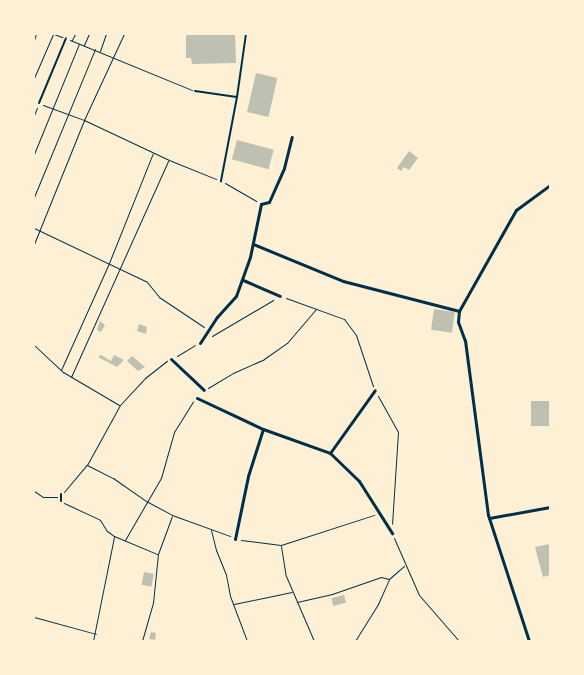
<!DOCTYPE html>
<html>
<head>
<meta charset="utf-8">
<style>
  body { margin:0 }
  #map { position:relative; width:584px; height:675px; overflow:hidden; background:#fdf0d5; font-family:Roboto,sans-serif }
  div>[style] { position:absolute }
  .building>* { inset:0; background:#bec0b2; transform-origin:0 0 }
  .path>* { height:1px; margin:-0.5px; padding:0 0.5px; transform-origin:0.5px; border-radius:0.5px; background:#003049 }
  .service>* { height:2px; margin:-1px; padding:0 1px; transform-origin:1px; border-radius:1px; background:#003049 }
  .minor>* { height:3px; margin:-1.5px; padding:0 1.5px; transform-origin:1.5px; border-radius:1.5px; background:#003049 }
  span { translate:-50% -50%; white-space:nowrap; text-align:center; line-height:1.15; -webkit-text-stroke:5px #fdf0d5; paint-order:stroke }
  .frame { position:absolute; inset:0; border:35px solid #fdf0d5; pointer-events:none }
</style>
</head>
<body>
<div id="map">
  <div class="building">
    <i style="clip-path:polygon(196px 34px,235px 34px,236px 63px,192px 64px,191px 58px,186px 58px,186px 35px)"></i>
    <i style="left:256px;top:73px;width:22px;height:40px;rotate:13deg"></i>
    <i style="left:237px;top:140px;width:38px;height:20px;rotate:15deg"></i>
    <i style="clip-path:polygon(409px 151px,418px 158px,409px 170px,404px 167px,401px 171px,397px 168px)"></i>
    <i style="left:434px;top:309px;width:21px;height:21px;rotate:8deg"></i>
    <i style="clip-path:polygon(100px 321px,105px 325px,101px 332px,97px 330px)"></i>
    <i style="clip-path:polygon(139px 324px,147px 327px,146px 334px,137px 331px)"></i>
    <i style="clip-path:polygon(101px 355px,111px 361px,114px 355px,124px 360px,117px 367px,98px 357px)"></i>
    <i style="clip-path:polygon(132px 356px,145px 367px,138px 371px,127px 361px)"></i>
    <i style="left:531px;top:401px;width:19px;height:25px"></i>
    <i style="clip-path:polygon(550px 544px,550px 575px,543px 577px,535px 547px)"></i>
    <i style="left:144px;top:572px;width:10px;height:13px;rotate:11deg"></i>
    <i style="left:344px;top:595px;width:8px;height:13px;rotate:76deg"></i>
    <i style="clip-path:polygon(151px 632px,156px 633px,155px 640px,149px 639px)"></i>
  </div>
  <div class="path">
    <i style="left:54px;top:34px;width:9px;rotate:21deg"></i>
    <i style="left:34px;top:40px;width:6px;rotate:-72deg"></i>
    <i style="left:70px;top:40px;width:132px;rotate:22.3deg"></i>
    <i style="left:72px;top:40px;width:7px;rotate:-63deg"></i>
    <i style="left:84px;top:45px;width:12px;rotate:-66deg"></i>
    <i style="left:100px;top:51px;width:18px;rotate:-71deg"></i>
    <i style="left:34px;top:78px;width:48px;rotate:-66.6deg"></i>
    <i style="left:43px;top:105px;width:44px;rotate:20.1deg"></i>
    <i style="left:84px;top:120px;width:94px;rotate:25.2deg"></i>
    <i style="left:169px;top:160px;width:51px;rotate:22deg"></i>
    <i style="left:34px;top:115px;width:8px;rotate:-67deg"></i>
    <i style="left:34px;top:154px;width:119px;rotate:-67.8deg"></i>
    <i style="left:225px;top:183px;width:36px;rotate:30deg"></i>
    <i style="left:34px;top:197px;width:160px;rotate:-67.6deg"></i>
    <i style="left:34px;top:228px;width:125px;rotate:25.5deg"></i>
    <i style="left:147px;top:282px;width:19px;rotate:51deg"></i>
    <i style="left:159px;top:297px;width:54px;rotate:33.7deg"></i>
    <i style="left:34px;top:244px;width:134px;rotate:-68deg"></i>
    <i style="left:84px;top:120px;width:95px;rotate:-65.1deg"></i>
    <i style="left:286px;top:298px;width:62px;rotate:19.9deg"></i>
    <i style="left:344px;top:319px;width:20px;rotate:53deg"></i>
    <i style="left:356px;top:335px;width:54px;rotate:71.6deg"></i>
    <i style="left:212px;top:336px;width:71px;rotate:-30.5deg"></i>
    <i style="left:34px;top:345px;width:40px;rotate:43deg"></i>
    <i style="left:63px;top:372px;width:65px;rotate:30.5deg"></i>
    <i style="left:177px;top:356px;width:21px;rotate:-31deg"></i>
    <i style="left:61px;top:370px;width:117px;rotate:-65.8deg"></i>
    <i style="left:109px;top:263px;width:118px;rotate:-68.2deg"></i>
    <i style="left:71px;top:377px;width:237px;rotate:-65.8deg"></i>
    <i style="left:208px;top:388px;width:29px;rotate:-31deg"></i>
    <i style="left:233px;top:373px;width:34px;rotate:-24deg"></i>
    <i style="left:264px;top:359px;width:28px;rotate:-35deg"></i>
    <i style="left:287px;top:343px;width:45px;rotate:-49.5deg"></i>
    <i style="left:378px;top:396px;width:41px;rotate:60.9deg"></i>
    <i style="left:398px;top:432px;width:92px;rotate:93.7deg"></i>
    <i style="left:87px;top:465px;width:29px;rotate:27deg"></i>
    <i style="left:113px;top:478px;width:40px;rotate:34.9deg"></i>
    <i style="left:146px;top:501px;width:30px;rotate:28deg"></i>
    <i style="left:172px;top:515px;width:62px;rotate:19.9deg"></i>
    <i style="left:34px;top:491px;width:11px;rotate:34deg"></i>
    <i style="left:43px;top:497px;width:14px"></i>
    <i style="left:64px;top:492px;width:35px;rotate:-50deg"></i>
    <i style="left:87px;top:465px;width:68px;rotate:-61.2deg"></i>
    <i style="left:120px;top:405px;width:37px;rotate:-47deg"></i>
    <i style="left:145px;top:378px;width:28px;rotate:-38deg"></i>
    <i style="left:64px;top:503px;width:40px;rotate:25deg"></i>
    <i style="left:100px;top:520px;width:13px;rotate:58deg"></i>
    <i style="left:107px;top:531px;width:9px;rotate:36deg"></i>
    <i style="left:114px;top:536px;width:47px;rotate:22.7deg"></i>
    <i style="left:211px;top:530px;width:21px;rotate:76deg"></i>
    <i style="left:216px;top:550px;width:27px;rotate:68deg"></i>
    <i style="left:226px;top:575px;width:21px;rotate:79deg"></i>
    <i style="left:230px;top:596px;width:48px;rotate:69.3deg"></i>
    <i style="left:394px;top:538px;width:62px;rotate:66.3deg"></i>
    <i style="left:419px;top:595px;width:61px;rotate:49deg"></i>
    <i style="left:125px;top:540px;width:72px;rotate:-59.9deg"></i>
    <i style="left:161px;top:478px;width:48px;rotate:-74.2deg"></i>
    <i style="left:174px;top:432px;width:36px;rotate:-58deg"></i>
    <i style="left:241px;top:540px;width:40px;rotate:7.1deg"></i>
    <i style="left:281px;top:545px;width:98px;rotate:-17.9deg"></i>
    <i style="left:281px;top:546px;width:30px;rotate:81deg"></i>
    <i style="left:286px;top:576px;width:71px;rotate:66.7deg"></i>
    <i style="left:297px;top:602px;width:36px;rotate:-13deg"></i>
    <i style="left:332px;top:594px;width:52px;rotate:-19.1deg"></i>
    <i style="left:381px;top:577px;width:8px;rotate:14deg"></i>
    <i style="left:234px;top:604px;width:59px;rotate:-11.7deg"></i>
    <i style="left:34px;top:617px;width:64px;rotate:15.3deg"></i>
    <i style="left:93px;top:641px;width:106px;rotate:-78.6deg"></i>
    <i style="left:142px;top:641px;width:40px;rotate:-74deg"></i>
    <i style="left:153px;top:603px;width:49px;rotate:-84.2deg"></i>
    <i style="left:158px;top:554px;width:40px;rotate:-69.8deg"></i>
    <i style="left:355px;top:641px;width:44px;rotate:-58.1deg"></i>
    <i style="left:378px;top:604px;width:27px;rotate:-66deg"></i>
    <i style="left:389px;top:579px;width:20px;rotate:-41deg"></i>
  </div>
  <div class="service">
    <i style="left:195px;top:91px;width:42px;rotate:8.1deg"></i>
    <i style="left:237px;top:97px;width:86px;rotate:100.8deg"></i>
    <i style="left:237px;top:97px;width:64px;rotate:-81.9deg"></i>
    <i style="left:39px;top:103px;width:70px;rotate:-67.4deg"></i>
    <i style="left:61px;top:501px;width:7px;rotate:-90deg"></i>
  </div>
  <div class="minor">
    <i style="left:253px;top:244px;width:97px;rotate:22.3deg"></i>
    <i style="left:343px;top:281px;width:120px;rotate:14.5deg"></i>
    <i style="left:243px;top:280px;width:40px;rotate:23.4deg"></i>
    <i style="left:200px;top:343px;width:31px;rotate:-57deg"></i>
    <i style="left:217px;top:317px;width:28px;rotate:-48deg"></i>
    <i style="left:236px;top:296px;width:41px;rotate:-70.3deg"></i>
    <i style="left:250px;top:257px;width:54px;rotate:-78.3deg"></i>
    <i style="left:261px;top:204px;width:8px;rotate:-14deg"></i>
    <i style="left:269px;top:202px;width:37px;rotate:-66deg"></i>
    <i style="left:284px;top:168px;width:32px;rotate:-76deg"></i>
    <i style="left:171px;top:359px;width:45px;rotate:43.2deg"></i>
    <i style="left:197px;top:398px;width:73px;rotate:25.2deg"></i>
    <i style="left:263px;top:429px;width:71px;rotate:19.7deg"></i>
    <i style="left:330px;top:453px;width:40px;rotate:44deg"></i>
    <i style="left:359px;top:481px;width:62px;rotate:57.6deg"></i>
    <i style="left:330px;top:453px;width:77px;rotate:-54.5deg"></i>
    <i style="left:489px;top:518px;width:62px;rotate:-10.2deg"></i>
    <i style="left:235px;top:539px;width:64px;rotate:-78.3deg"></i>
    <i style="left:248px;top:476px;width:49px;rotate:-72.3deg"></i>
    <i style="left:529px;top:641px;width:133px;rotate:-108deg"></i>
    <i style="left:488px;top:515px;width:176px;rotate:-97.5deg"></i>
    <i style="left:465px;top:341px;width:20px;rotate:-110deg"></i>
    <i style="left:458px;top:322px;width:11px;rotate:-85deg"></i>
    <i style="left:459px;top:311px;width:116px;rotate:-60.6deg"></i>
    <i style="left:516px;top:210px;width:42px;rotate:-36.3deg"></i>
  </div>
  <div class="frame"></div>
</div>
</body>
</html>
